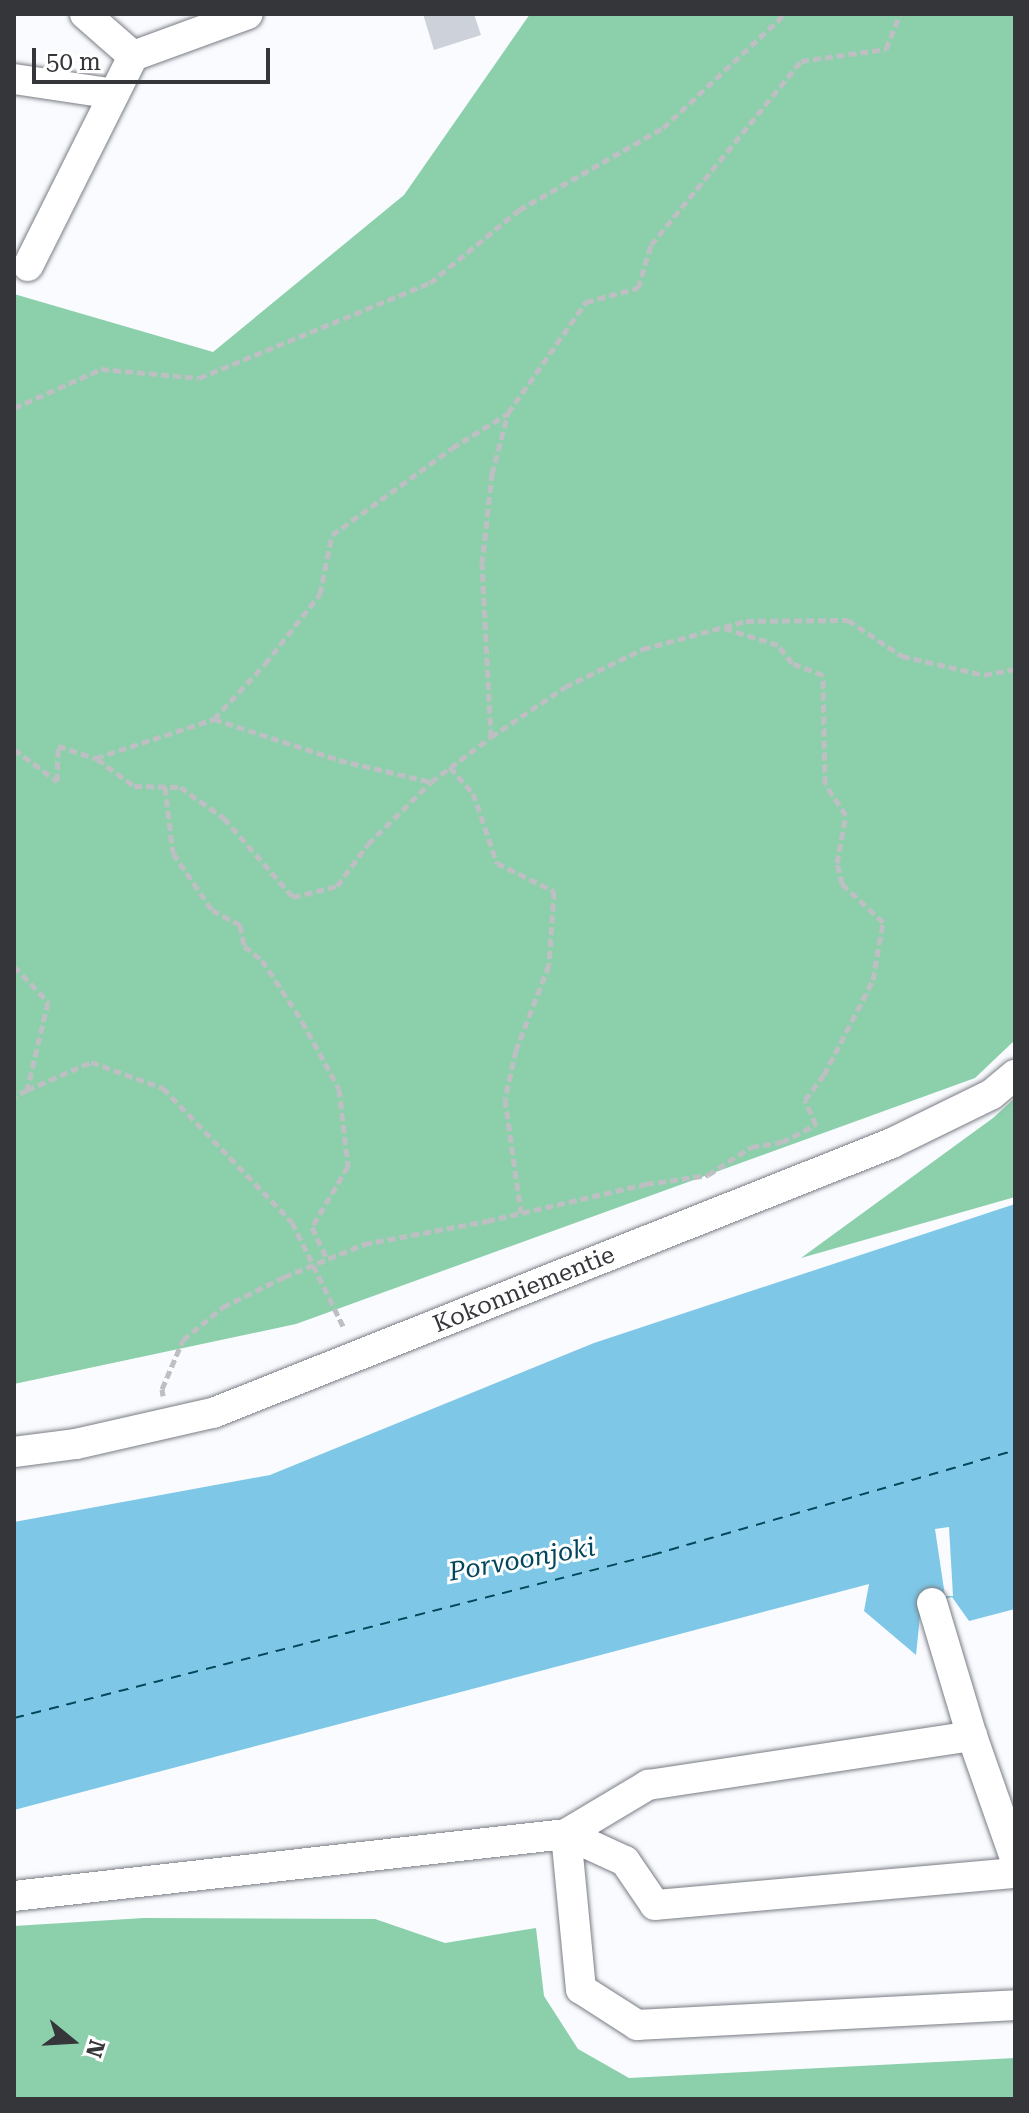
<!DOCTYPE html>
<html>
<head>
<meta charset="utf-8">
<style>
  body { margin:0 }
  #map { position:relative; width:1029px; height:2113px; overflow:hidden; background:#f9fbfe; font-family:"Roboto Serif",serif }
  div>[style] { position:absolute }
  .forest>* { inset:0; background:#8bcfab }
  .water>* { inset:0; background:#7ec7e7 }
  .pier>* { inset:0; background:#f9fbfe }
  .ferry>* { height:2px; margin-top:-1px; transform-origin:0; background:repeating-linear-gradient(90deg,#04465b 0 10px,transparent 0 18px) }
  .building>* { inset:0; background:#cdd2da }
  .path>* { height:5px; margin-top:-2.5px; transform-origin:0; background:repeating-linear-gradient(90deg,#bdbfc2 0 8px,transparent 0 12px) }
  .roads { filter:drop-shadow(0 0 2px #797d84) drop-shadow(0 0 2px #797d84) }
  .minor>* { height:30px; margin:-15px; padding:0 15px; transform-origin:15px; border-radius:15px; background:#fff }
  span { translate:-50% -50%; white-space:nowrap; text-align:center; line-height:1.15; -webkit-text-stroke:6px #fff; paint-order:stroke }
  .street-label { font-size:24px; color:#343639 }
  .water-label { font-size:26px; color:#04465b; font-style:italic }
  .frame { position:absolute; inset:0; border:16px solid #343639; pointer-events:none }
  .north { position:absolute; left:32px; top:2001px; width:80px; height:80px; -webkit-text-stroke:6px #fff; paint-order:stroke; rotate:108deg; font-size:22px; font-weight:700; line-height:32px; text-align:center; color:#343639 }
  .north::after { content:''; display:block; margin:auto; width:28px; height:36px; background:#343639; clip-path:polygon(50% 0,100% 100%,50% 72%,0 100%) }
  .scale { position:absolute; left:32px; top:48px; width:238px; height:36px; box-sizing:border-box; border:4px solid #343639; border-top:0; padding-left:10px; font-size:24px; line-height:28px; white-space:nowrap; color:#343639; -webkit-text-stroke:6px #fff; paint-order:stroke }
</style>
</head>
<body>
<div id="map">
  <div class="forest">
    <i style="clip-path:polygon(530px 14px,1015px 14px,1015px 1040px,975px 1078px,296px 1324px,14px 1384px,14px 294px,213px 352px,404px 195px)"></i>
    <i style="clip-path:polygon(1015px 1098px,1015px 1197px,801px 1258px,993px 1118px)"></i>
    <i style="clip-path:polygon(144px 1918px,375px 1919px,445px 1943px,536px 1928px,544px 1996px,578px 2049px,629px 2078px,1015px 2058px,1015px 2099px,14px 2099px,14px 1926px)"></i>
  </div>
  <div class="water">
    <i style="clip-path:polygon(1015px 1204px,1015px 1609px,969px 1621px,952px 1597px,921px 1606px,916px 1655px,864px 1611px,869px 1584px,14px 1810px,14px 1522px,270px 1475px,594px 1343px)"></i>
  </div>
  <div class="pier">
    <i style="clip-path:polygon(949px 1527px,953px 1596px,945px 1596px,935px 1529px)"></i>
  </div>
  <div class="ferry">
    <i style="left:14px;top:1718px;width:658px;rotate:-14.33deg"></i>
    <i style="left:652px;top:1555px;width:378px;rotate:-16.1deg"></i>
  </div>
  <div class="building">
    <i style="clip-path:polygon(423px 14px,474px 14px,481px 35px,434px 50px)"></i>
  </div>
  <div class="path">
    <i style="left:14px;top:408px;width:95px;rotate:-24.1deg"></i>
    <i style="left:101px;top:369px;width:98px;rotate:5.2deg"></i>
    <i style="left:199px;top:378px;width:250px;rotate:-22.4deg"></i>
    <i style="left:430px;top:283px;width:115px;rotate:-39.4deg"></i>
    <i style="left:519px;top:210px;width:166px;rotate:-29.7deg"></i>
    <i style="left:663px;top:128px;width:167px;rotate:-43.1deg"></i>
    <i style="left:214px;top:719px;width:75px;rotate:-47.2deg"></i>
    <i style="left:265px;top:664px;width:89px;rotate:-51.8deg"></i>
    <i style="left:320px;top:594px;width:60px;rotate:-78.5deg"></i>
    <i style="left:332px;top:535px;width:148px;rotate:-35.9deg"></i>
    <i style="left:452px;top:448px;width:65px;rotate:-31.7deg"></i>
    <i style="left:491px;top:737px;width:89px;rotate:-34deg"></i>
    <i style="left:565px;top:687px;width:87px;rotate:-26deg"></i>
    <i style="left:643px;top:649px;width:107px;rotate:-15.2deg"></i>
    <i style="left:746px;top:621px;width:102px;rotate:-0.6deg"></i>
    <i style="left:848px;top:620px;width:65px;rotate:33.7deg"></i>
    <i style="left:902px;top:656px;width:84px;rotate:13deg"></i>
    <i style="left:984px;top:675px;width:32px;rotate:-11deg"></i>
    <i style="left:14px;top:749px;width:54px;rotate:36.7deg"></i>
    <i style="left:57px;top:781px;width:35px;rotate:-88deg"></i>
    <i style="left:58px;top:746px;width:40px;rotate:18deg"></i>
    <i style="left:96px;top:758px;width:124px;rotate:-18.3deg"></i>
    <i style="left:214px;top:719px;width:132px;rotate:18.2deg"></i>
    <i style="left:339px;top:760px;width:95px;rotate:13.4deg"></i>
    <i style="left:431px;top:782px;width:75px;rotate:-36.9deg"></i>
    <i style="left:491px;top:737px;width:173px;rotate:-93deg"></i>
    <i style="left:482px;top:564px;width:91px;rotate:-83.7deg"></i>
    <i style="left:492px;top:474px;width:63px;rotate:-75.3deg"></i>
    <i style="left:508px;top:413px;width:136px;rotate:-54.9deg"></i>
    <i style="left:586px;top:302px;width:54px;rotate:-15.1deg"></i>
    <i style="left:638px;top:288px;width:45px;rotate:-73.2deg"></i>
    <i style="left:651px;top:245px;width:237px;rotate:-50.8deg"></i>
    <i style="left:801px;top:61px;width:86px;rotate:-8deg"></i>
    <i style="left:886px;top:49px;width:38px;rotate:-68deg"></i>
    <i style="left:97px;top:759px;width:46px;rotate:36.1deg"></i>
    <i style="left:134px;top:786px;width:46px;rotate:1.2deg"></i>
    <i style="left:180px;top:787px;width:54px;rotate:35.2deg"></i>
    <i style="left:224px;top:818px;width:105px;rotate:48.9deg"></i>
    <i style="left:293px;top:897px;width:45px;rotate:-14deg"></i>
    <i style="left:337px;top:886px;width:52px;rotate:-53.6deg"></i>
    <i style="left:368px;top:844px;width:88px;rotate:-44.5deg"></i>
    <i style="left:450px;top:767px;width:35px;rotate:49deg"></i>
    <i style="left:473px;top:793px;width:74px;rotate:71.1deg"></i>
    <i style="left:497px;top:863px;width:64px;rotate:26.2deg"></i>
    <i style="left:554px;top:891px;width:74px;rotate:93.9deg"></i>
    <i style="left:549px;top:965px;width:91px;rotate:111.2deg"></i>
    <i style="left:516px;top:1050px;width:50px;rotate:102.7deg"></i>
    <i style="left:505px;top:1099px;width:115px;rotate:82deg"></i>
    <i style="left:165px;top:787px;width:66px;rotate:83.1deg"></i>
    <i style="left:173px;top:853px;width:69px;rotate:55.6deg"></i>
    <i style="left:212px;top:910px;width:32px;rotate:28deg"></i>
    <i style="left:240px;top:925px;width:21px;rotate:79deg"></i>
    <i style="left:244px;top:946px;width:23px;rotate:38deg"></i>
    <i style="left:262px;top:960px;width:73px;rotate:56.7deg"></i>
    <i style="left:302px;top:1021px;width:77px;rotate:61.4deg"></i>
    <i style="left:339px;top:1089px;width:78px;rotate:83.3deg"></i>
    <i style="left:348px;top:1166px;width:71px;rotate:120.5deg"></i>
    <i style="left:312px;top:1227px;width:35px;rotate:65deg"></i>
    <i style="left:14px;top:966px;width:50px;rotate:46.6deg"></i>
    <i style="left:48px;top:1002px;width:90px;rotate:103.4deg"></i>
    <i style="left:27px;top:1090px;width:14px;rotate:155deg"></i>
    <i style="left:27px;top:1090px;width:70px;rotate:-23.6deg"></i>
    <i style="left:91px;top:1062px;width:77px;rotate:19.9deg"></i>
    <i style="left:163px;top:1088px;width:186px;rotate:46.1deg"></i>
    <i style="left:292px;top:1222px;width:118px;rotate:63.9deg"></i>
    <i style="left:163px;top:1396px;width:7px;rotate:-98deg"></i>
    <i style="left:162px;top:1389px;width:53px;rotate:-66.8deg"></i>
    <i style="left:183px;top:1340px;width:52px;rotate:-39.5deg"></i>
    <i style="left:223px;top:1307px;width:68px;rotate:-26.2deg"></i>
    <i style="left:284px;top:1277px;width:87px;rotate:-22.4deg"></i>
    <i style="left:364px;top:1244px;width:125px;rotate:-10.6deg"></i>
    <i style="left:487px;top:1221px;width:163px;rotate:-13.1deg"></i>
    <i style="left:646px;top:1184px;width:63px;rotate:-8.3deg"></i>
    <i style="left:708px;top:1175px;width:51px;rotate:-33.1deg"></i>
    <i style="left:751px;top:1147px;width:31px;rotate:-9deg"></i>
    <i style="left:782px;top:1142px;width:38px;rotate:-27deg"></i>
    <i style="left:816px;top:1125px;width:27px;rotate:-114deg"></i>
    <i style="left:805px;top:1100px;width:31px;rotate:-53deg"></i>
    <i style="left:824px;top:1075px;width:107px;rotate:-62.7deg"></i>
    <i style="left:873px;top:980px;width:59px;rotate:-80.2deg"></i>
    <i style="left:883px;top:922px;width:56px;rotate:-137.2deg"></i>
    <i style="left:842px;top:884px;width:22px;rotate:-103deg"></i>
    <i style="left:837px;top:863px;width:49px;rotate:-79.4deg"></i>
    <i style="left:846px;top:815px;width:37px;rotate:-124deg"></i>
    <i style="left:825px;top:784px;width:109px;rotate:-91.1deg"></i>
    <i style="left:823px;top:675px;width:33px;rotate:-159deg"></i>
    <i style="left:792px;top:663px;width:23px;rotate:-128deg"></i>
    <i style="left:778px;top:645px;width:60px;rotate:-162.5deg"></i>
  </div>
  <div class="roads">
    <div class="minor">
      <i style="left:85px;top:14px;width:64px;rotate:41.2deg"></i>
      <i style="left:133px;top:56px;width:122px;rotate:-20.1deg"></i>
      <i style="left:14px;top:79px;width:101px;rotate:8.5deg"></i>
      <i style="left:28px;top:266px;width:235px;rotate:-63.4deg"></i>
      <i style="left:14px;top:1452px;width:63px;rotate:-7.4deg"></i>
      <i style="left:76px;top:1444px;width:140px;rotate:-12.8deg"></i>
      <i style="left:213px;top:1413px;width:731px;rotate:-21.68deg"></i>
      <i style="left:892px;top:1143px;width:111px;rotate:-26.1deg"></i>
      <i style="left:992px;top:1094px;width:30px;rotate:-40deg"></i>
      <i style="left:932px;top:1603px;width:139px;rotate:73.3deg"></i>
      <i style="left:972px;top:1736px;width:129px;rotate:70.6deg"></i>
      <i style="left:566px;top:1834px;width:156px;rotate:84.5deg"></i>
      <i style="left:581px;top:1989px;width:67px;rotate:32.7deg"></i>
      <i style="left:637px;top:2025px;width:379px;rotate:-3deg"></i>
      <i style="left:566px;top:1834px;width:65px;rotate:24.6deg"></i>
      <i style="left:625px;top:1861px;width:53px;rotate:55.7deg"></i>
      <i style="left:655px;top:1905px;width:361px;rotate:-5.1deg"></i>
      <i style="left:14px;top:1896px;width:555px;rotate:-6.41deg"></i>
      <i style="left:566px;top:1834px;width:96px;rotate:-30.9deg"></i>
      <i style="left:648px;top:1785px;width:328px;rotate:-8.6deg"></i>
    </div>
  </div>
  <div class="street-label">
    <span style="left:524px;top:1290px;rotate:-22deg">Kokonniementie</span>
  </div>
  <div class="water-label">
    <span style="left:522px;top:1560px;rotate:-10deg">Porvoonjoki</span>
  </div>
  <div class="frame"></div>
  <div class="north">N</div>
  <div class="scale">50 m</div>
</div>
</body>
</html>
